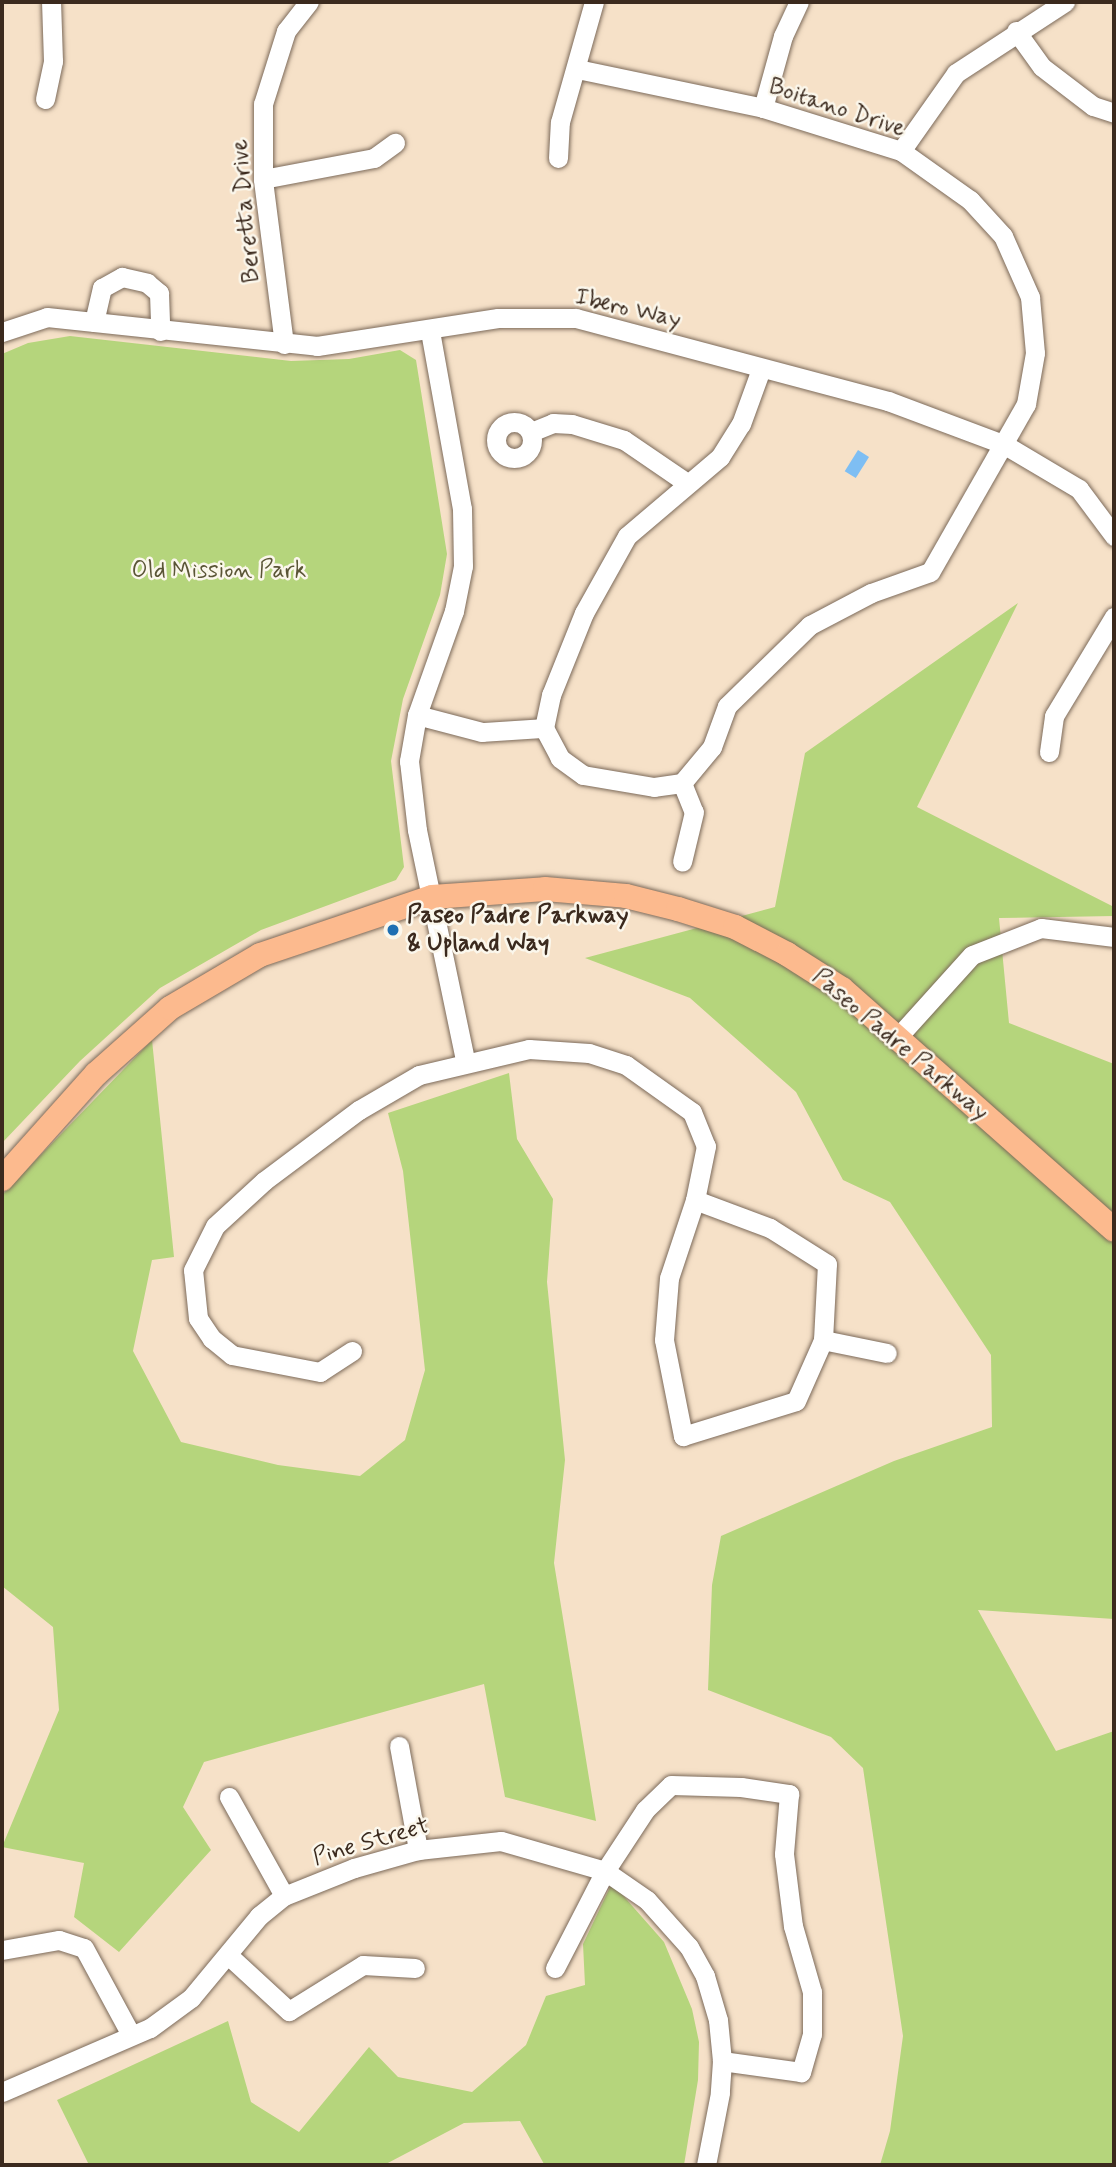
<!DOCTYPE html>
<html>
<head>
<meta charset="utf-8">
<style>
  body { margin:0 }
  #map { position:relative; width:1116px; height:2167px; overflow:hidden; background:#f6e1c8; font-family:Mynerve,sans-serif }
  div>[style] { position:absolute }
  .green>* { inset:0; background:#b5d57c }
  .water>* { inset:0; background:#7ebef3; transform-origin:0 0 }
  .roads { filter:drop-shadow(0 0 2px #7c6a5a) drop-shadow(0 0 2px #7c6a5a) }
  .minor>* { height:19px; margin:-9.5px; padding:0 9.5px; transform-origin:9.5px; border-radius:9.5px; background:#fff }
  .minor>.ring { margin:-9.5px; padding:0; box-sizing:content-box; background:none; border:19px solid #fff; border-radius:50% }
  .major>* { height:24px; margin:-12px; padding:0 12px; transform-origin:12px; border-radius:12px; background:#fcba8e }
  .dots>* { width:19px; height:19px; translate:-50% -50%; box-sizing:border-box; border:4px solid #fbf7ec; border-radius:50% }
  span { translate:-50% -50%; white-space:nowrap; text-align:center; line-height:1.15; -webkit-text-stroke:5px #fbf7ec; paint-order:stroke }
  .street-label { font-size:24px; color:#3b2a1e }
  .park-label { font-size:24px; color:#5a5536 }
  .poi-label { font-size:24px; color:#3b2a1e; font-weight:700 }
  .left { translate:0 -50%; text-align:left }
  .frame { position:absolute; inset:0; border:4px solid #3b2a1e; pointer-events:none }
</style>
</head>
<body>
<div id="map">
  <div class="green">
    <i style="clip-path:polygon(70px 336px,291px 361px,349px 359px,400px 350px,416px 360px,447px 554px,440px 595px,403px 699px,391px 761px,404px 867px,396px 880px,261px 930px,160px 988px,80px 1061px,2px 1143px,2px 354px,28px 343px)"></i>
    <i style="clip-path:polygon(1018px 603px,917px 807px,1114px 907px,1114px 916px,999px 918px,1009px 1023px,1114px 1064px,1114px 1619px,978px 1610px,1056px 1751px,1114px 1731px,1114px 2165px,880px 2165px,890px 2131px,903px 2036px,863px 1768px,831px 1737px,708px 1690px,712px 1585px,721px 1536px,894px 1461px,992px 1427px,991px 1355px,890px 1202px,843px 1180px,796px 1092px,690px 998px,585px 958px,775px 907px,805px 753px)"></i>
    <i style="clip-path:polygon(152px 1040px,174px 1257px,152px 1260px,133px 1351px,181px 1442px,278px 1465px,360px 1476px,405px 1440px,425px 1370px,403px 1171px,388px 1113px,509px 1073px,517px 1139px,553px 1199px,547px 1282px,565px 1460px,554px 1563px,596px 1821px,505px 1797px,484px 1684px,204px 1762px,183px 1807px,211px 1850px,119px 1952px,74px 1917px,84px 1863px,2px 1847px,59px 1710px,53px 1627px,2px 1586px,2px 1195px)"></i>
    <i style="clip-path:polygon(612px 1883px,664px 1942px,692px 2009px,699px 2042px,698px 2080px,684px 2165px,544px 2164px,520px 2121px,464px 2123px,384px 2165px,89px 2165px,57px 2100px,228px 2021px,251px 2102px,299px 2132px,369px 2047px,398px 2077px,472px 2092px,526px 2045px,546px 1996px,585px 1985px,583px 1944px)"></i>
  </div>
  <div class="water">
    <i style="left:858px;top:450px;width:13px;height:25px;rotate:32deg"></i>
  </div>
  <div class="roads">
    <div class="minor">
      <i style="left:1016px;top:31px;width:44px;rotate:54.2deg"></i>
      <i style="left:1042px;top:67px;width:64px;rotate:37.4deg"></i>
      <i style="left:1093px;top:106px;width:22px;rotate:18deg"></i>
      <i style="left:577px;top:69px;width:190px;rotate:11.8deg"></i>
      <i style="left:763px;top:108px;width:145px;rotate:17.3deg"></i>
      <i style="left:901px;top:151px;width:85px;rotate:35.4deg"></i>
      <i style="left:970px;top:200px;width:49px;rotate:47.5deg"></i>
      <i style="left:1003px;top:236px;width:67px;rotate:66.1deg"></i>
      <i style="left:1030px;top:297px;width:56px;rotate:84.9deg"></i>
      <i style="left:1035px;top:353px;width:52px;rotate:100deg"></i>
      <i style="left:1026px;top:404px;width:193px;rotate:119.7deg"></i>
      <i style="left:930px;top:572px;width:63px;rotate:160.4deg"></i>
      <i style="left:871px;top:593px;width:69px;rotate:152.3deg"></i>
      <i style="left:810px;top:625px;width:116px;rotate:135.7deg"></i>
      <i style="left:727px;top:706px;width:44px;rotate:110.1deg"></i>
      <i style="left:712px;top:747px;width:47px;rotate:129.8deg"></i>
      <i style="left:682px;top:783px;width:28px;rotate:172deg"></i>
      <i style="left:654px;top:787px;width:72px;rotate:-170.4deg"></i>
      <i style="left:583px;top:775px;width:29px;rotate:-144deg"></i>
      <i style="left:560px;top:758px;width:34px;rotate:-118deg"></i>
      <i style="left:544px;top:728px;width:34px;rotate:-78deg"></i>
      <i style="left:551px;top:695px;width:88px;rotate:-68.1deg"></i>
      <i style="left:584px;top:613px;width:88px;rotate:-60.8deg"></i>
      <i style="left:627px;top:536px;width:122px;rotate:-40.3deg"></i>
      <i style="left:720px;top:457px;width:39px;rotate:-58deg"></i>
      <i style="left:741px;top:424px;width:59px;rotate:-70deg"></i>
      <i style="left:45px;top:99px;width:39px;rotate:-78deg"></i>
      <i style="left:53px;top:61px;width:59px;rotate:-91.9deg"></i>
      <i style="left:763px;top:108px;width:75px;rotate:-74.5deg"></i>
      <i style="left:783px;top:36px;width:38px;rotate:-65deg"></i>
      <i style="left:901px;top:151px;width:95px;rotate:-54.8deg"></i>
      <i style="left:956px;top:73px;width:130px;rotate:-33.1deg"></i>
      <i style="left:558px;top:158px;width:36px;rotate:-87deg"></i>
      <i style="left:560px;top:122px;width:125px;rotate:-74.2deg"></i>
      <i style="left:263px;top:179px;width:113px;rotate:-10.7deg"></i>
      <i style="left:374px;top:158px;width:26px;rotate:-36deg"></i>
      <i style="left:94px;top:322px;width:35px;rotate:-77deg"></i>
      <i style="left:102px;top:288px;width:23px;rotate:-29deg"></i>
      <i style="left:122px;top:277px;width:26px;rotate:13deg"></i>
      <i style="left:147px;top:283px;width:16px;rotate:40deg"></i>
      <i style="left:159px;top:293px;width:38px;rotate:88deg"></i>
      <i style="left:430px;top:331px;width:181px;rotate:79.8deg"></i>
      <i style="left:462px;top:509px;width:57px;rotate:89deg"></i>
      <i style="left:463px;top:566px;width:46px;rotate:101.3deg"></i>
      <i style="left:454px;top:611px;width:110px;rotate:109.6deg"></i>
      <i style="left:417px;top:715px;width:47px;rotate:99.9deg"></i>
      <i style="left:409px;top:761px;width:69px;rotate:83.4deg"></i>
      <i style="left:417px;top:830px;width:235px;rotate:78.2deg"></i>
      <i style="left:2px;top:332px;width:47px;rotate:-18.4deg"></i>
      <i style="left:47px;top:317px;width:272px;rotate:6.1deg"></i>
      <i style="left:317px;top:346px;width:183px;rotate:-8.8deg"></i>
      <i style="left:498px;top:318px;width:78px"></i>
      <i style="left:576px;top:318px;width:323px;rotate:14.9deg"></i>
      <i style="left:888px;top:401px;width:125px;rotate:20.6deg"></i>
      <i style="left:1005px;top:445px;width:86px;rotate:30.7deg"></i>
      <i style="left:1079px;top:489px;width:59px;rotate:53.3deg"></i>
      <i style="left:284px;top:344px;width:166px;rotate:-97.3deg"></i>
      <i style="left:263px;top:179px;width:75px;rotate:-90deg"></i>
      <i style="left:263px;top:104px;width:77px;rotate:-72.5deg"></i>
      <i style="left:286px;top:31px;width:37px;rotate:-52deg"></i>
      <i class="ring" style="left:496px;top:422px;width:17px;height:17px"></i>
      <i style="left:531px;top:432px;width:24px;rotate:-22deg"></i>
      <i style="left:553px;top:423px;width:19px;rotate:3deg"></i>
      <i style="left:572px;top:424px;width:54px;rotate:17.1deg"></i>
      <i style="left:624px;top:440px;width:76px;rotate:34.3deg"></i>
      <i style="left:417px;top:715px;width:67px;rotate:14.7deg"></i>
      <i style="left:482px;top:732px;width:62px;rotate:-3.7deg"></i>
      <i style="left:1049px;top:752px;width:36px;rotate:-82deg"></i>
      <i style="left:1054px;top:716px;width:116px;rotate:-58.8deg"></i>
      <i style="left:682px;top:783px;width:31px;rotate:68deg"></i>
      <i style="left:694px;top:812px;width:51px;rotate:103.5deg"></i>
      <i style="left:896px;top:1039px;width:113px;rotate:-47.9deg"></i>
      <i style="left:972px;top:955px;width:74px;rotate:-21.4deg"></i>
      <i style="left:1041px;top:928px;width:74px;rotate:7deg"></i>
      <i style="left:823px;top:1340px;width:65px;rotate:11.5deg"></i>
      <i style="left:352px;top:1351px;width:38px;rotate:147deg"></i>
      <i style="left:320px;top:1372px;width:90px;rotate:-169.1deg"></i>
      <i style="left:232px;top:1355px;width:26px;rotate:-141deg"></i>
      <i style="left:212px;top:1339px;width:25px;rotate:-124deg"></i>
      <i style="left:198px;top:1318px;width:48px;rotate:-95.9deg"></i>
      <i style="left:193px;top:1270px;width:49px;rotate:-63.4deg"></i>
      <i style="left:215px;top:1226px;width:67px;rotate:-42.6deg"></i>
      <i style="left:264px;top:1181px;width:119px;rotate:-36.8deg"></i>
      <i style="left:359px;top:1110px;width:69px;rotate:-30.3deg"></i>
      <i style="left:419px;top:1075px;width:113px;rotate:-13.3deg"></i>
      <i style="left:529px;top:1049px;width:60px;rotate:3.8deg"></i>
      <i style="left:589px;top:1053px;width:39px;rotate:18deg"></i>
      <i style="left:626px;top:1065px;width:81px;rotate:35.5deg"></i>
      <i style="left:692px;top:1112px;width:37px;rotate:68deg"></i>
      <i style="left:706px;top:1146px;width:55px;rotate:101.5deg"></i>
      <i style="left:695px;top:1200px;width:82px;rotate:108.4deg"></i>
      <i style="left:669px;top:1278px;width:62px;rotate:94.6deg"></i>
      <i style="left:664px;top:1340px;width:98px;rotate:78.8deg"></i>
      <i style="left:683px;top:1436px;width:118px;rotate:-17.2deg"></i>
      <i style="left:796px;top:1401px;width:67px;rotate:-66.1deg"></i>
      <i style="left:823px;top:1340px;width:76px;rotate:-87deg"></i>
      <i style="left:827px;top:1264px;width:67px;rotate:-147.7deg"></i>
      <i style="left:770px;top:1228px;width:80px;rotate:-159.5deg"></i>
      <i style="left:399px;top:1746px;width:106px;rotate:79.6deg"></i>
      <i style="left:229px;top:1797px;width:113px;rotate:60.9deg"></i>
      <i style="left:2px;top:1950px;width:58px;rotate:-10deg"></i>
      <i style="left:59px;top:1940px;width:26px;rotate:18deg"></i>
      <i style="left:84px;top:1948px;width:99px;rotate:61.6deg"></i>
      <i style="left:228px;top:1955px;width:83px;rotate:42.6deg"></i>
      <i style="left:289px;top:2011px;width:87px;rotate:-31.9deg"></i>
      <i style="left:363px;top:1965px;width:52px;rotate:3.3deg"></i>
      <i style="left:555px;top:1968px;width:109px;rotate:-62.7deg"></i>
      <i style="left:605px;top:1871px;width:73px;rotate:-56.7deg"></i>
      <i style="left:645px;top:1810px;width:36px;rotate:-44deg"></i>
      <i style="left:671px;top:1785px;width:70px;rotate:1.6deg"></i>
      <i style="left:741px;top:1787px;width:49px;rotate:8.3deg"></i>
      <i style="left:789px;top:1794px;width:60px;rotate:94.8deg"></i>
      <i style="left:784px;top:1854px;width:73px;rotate:82.9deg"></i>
      <i style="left:793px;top:1926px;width:69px;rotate:73.9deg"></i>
      <i style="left:812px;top:1992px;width:42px;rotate:90deg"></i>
      <i style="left:812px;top:2034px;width:40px;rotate:106deg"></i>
      <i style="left:801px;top:2072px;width:80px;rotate:-172.1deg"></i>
      <i style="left:2px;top:2092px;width:161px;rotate:-23.4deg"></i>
      <i style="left:150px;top:2028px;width:51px;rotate:-36.2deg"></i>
      <i style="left:191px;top:1998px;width:107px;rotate:-50.3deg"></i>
      <i style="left:259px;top:1916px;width:32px;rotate:-39deg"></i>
      <i style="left:284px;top:1896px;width:75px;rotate:-21.8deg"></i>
      <i style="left:354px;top:1868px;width:66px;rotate:-15.7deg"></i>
      <i style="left:418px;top:1850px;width:83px;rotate:-6.2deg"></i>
      <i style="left:501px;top:1841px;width:108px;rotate:16.1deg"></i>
      <i style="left:605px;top:1871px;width:51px;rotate:34.6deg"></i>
      <i style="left:647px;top:1900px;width:63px;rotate:48.2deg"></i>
      <i style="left:689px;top:1947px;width:33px;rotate:61deg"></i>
      <i style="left:705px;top:1976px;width:46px;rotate:73.5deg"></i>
      <i style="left:718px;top:2020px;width:41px;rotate:84.4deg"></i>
      <i style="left:722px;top:2061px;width:32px;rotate:94deg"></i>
      <i style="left:720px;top:2093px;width:73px;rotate:101deg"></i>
    </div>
    <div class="major">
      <i style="left:2px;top:1179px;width:141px;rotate:-48.2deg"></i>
      <i style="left:96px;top:1074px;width:99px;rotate:-41.7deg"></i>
      <i style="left:170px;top:1008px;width:104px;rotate:-30.5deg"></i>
      <i style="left:260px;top:955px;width:182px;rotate:-18.6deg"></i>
      <i style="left:432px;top:897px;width:113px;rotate:-4deg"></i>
      <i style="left:545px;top:889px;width:81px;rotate:4.9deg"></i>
      <i style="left:626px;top:896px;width:54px;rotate:14deg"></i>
      <i style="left:678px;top:909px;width:60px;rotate:17.5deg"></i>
      <i style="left:735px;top:927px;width:59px;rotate:27.4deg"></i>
      <i style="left:787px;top:954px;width:65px;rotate:32.5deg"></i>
      <i style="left:842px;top:989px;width:363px;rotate:41.5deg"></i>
    </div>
  </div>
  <div class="dots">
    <i style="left:393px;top:930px;background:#1f6fb2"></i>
  </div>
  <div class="street-label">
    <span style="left:837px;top:108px;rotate:18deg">Boitano Drive</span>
    <span style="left:246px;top:211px;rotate:-95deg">Beretta Drive</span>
    <span style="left:628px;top:309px;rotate:13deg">Ibero Way</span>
    <span style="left:900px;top:1045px;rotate:40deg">Paseo Padre Parkway</span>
    <span style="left:371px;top:1842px;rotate:-16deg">Pine Street</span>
  </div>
  <div class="park-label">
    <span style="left:219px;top:571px">Old Mission Park</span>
  </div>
  <div class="poi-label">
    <span class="left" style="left:407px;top:930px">Paseo Padre Parkway<br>&amp; Upland Way</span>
  </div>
  <div class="frame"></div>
</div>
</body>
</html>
